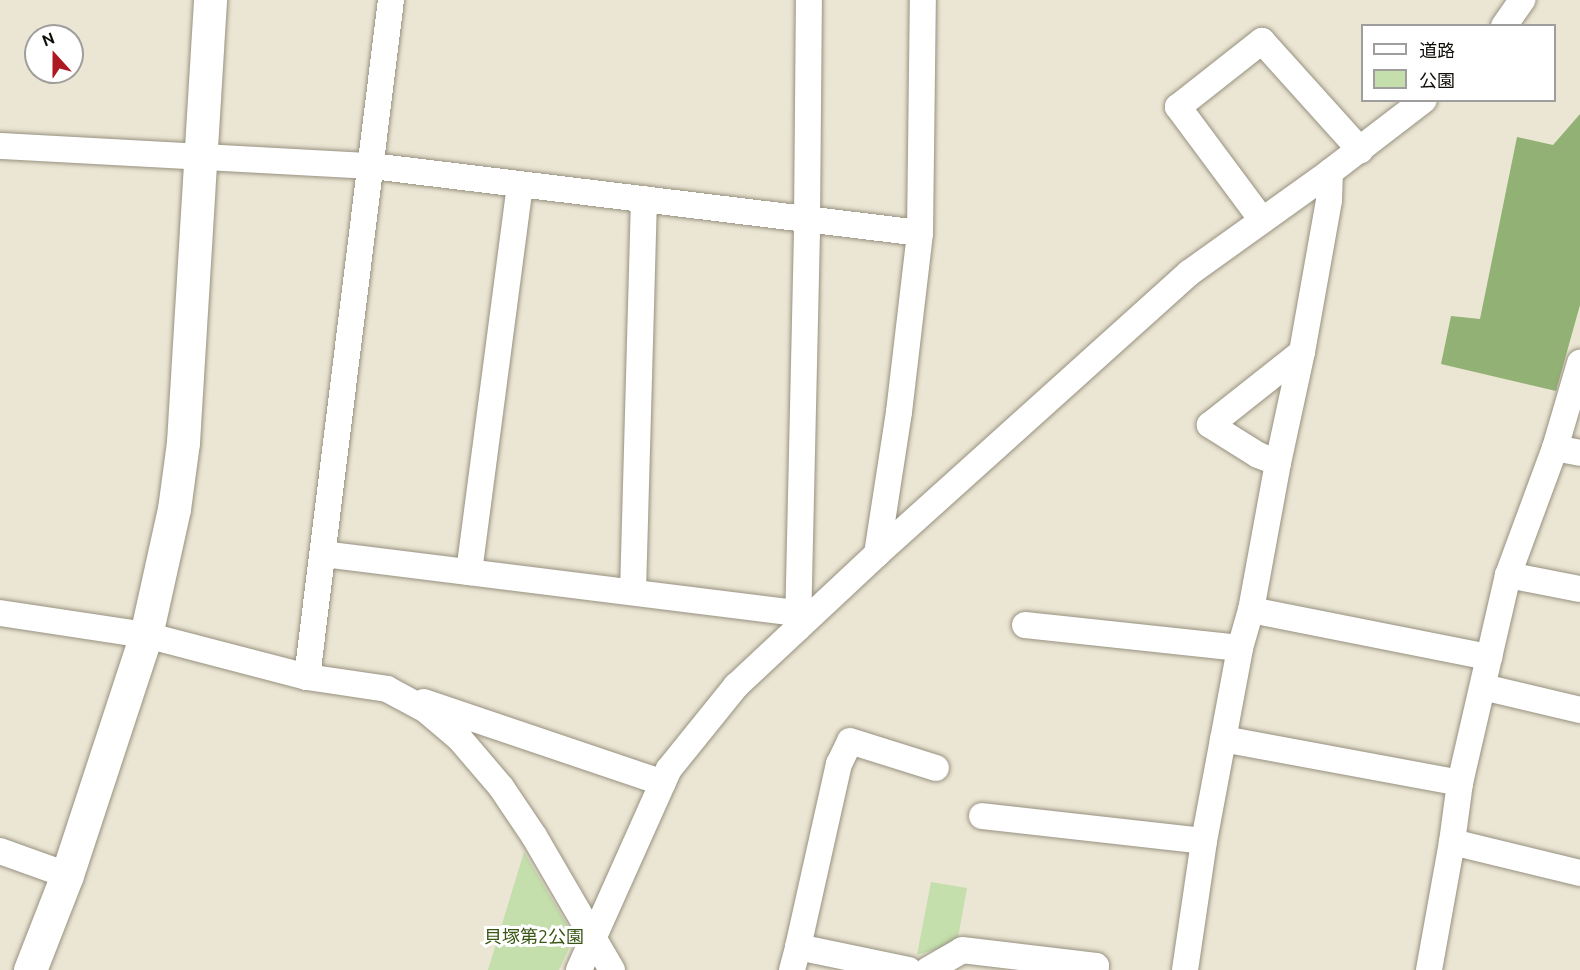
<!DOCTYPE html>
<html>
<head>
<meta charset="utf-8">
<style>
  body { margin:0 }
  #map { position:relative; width:1580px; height:970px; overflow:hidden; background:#ebe5d3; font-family:Ubuntu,"Noto Sans JP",sans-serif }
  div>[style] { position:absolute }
  .green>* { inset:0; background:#c4deac }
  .forest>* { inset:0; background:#92b174 }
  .roads { filter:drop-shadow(0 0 2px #979180) drop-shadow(0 0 2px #979180) }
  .street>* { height:26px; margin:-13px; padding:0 13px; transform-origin:13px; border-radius:13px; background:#fff }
  .secondary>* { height:33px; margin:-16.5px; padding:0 16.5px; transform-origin:16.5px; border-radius:16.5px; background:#fff }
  span { translate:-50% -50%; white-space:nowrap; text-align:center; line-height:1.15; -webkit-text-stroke:6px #fff; paint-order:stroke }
  .park-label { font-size:18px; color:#3a5615 }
  .legend { position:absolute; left:1361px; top:24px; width:195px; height:78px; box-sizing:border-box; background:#fff; border:2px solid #9f9e9c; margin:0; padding:8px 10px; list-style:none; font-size:18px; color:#0f0d07 }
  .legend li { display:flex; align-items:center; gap:12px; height:30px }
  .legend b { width:30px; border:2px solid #9f9e9c }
  .north { position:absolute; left:24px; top:24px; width:60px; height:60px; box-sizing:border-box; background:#fff; border:2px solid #9f9e9c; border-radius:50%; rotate:339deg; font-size:16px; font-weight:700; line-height:24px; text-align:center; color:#0f0d07 }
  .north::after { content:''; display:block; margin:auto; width:21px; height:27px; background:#ac1921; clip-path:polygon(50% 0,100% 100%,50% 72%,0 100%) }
</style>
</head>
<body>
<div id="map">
  <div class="green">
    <i style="clip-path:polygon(524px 852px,569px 928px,571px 944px,559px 970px,488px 970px)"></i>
    <i style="clip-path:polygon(931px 882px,967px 888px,957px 943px,917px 955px)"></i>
  </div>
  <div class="forest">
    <i style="clip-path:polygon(1580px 114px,1580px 305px,1556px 391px,1441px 364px,1451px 316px,1480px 319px,1517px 137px,1553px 145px)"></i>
  </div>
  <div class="roads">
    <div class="street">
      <i style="left:1504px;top:26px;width:32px;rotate:-55deg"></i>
      <i style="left:0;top:146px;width:373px;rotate:3.1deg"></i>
      <i style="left:372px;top:166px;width:552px;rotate:6.97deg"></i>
      <i style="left:1262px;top:220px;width:141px;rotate:-126.6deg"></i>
      <i style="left:1178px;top:107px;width:107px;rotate:-38.2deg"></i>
      <i style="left:1262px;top:41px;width:147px;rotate:48deg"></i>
      <i style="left:1555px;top:448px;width:25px;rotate:11deg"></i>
      <i style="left:1278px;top:463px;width:22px;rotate:-158deg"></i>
      <i style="left:1258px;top:455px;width:57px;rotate:-148deg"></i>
      <i style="left:1210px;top:425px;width:117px;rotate:-38.4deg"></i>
      <i style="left:323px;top:554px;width:479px;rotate:7.1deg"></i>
      <i style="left:877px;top:554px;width:144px;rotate:-81.2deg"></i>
      <i style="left:899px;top:412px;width:180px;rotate:-83.3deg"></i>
      <i style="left:920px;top:233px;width:233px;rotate:-89.3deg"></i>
      <i style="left:469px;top:572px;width:390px;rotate:-82.5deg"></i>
      <i style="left:1508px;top:575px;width:73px;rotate:11deg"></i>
      <i style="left:633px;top:592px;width:393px;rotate:-88.4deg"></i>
      <i style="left:1251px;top:610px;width:243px;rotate:11.2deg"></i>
      <i style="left:0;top:613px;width:148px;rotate:8.6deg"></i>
      <i style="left:146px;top:635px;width:166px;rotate:14.6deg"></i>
      <i style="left:307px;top:677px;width:81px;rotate:8.5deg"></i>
      <i style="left:387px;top:689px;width:44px;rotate:28.3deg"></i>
      <i style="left:426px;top:710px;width:45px;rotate:40.5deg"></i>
      <i style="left:460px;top:739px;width:63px;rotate:49.5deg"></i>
      <i style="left:501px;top:787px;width:59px;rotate:56deg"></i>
      <i style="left:534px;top:836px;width:155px;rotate:59.8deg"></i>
      <i style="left:1025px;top:625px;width:216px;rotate:6.1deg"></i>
      <i style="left:798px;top:628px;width:408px;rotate:-88.7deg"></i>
      <i style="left:807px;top:220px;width:220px;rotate:-89.5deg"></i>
      <i style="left:307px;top:677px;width:682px;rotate:-82.93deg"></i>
      <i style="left:1483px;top:687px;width:100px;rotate:13.3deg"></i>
      <i style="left:424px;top:702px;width:252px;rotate:18.7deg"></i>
      <i style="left:1223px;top:739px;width:241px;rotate:10.5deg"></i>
      <i style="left:982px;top:816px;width:223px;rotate:6.4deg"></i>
      <i style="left:1452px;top:842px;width:132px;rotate:13.6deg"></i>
      <i style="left:0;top:851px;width:71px;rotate:19.7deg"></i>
      <i style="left:798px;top:947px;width:188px;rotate:-77.4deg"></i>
      <i style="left:839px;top:764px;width:25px;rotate:-64deg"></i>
      <i style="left:850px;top:741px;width:90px;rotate:17.4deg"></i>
      <i style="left:579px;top:970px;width:220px;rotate:-65.9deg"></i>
      <i style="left:669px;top:769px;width:107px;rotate:-51.1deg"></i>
      <i style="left:736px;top:686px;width:193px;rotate:-43.1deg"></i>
      <i style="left:877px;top:554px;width:420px;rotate:-42deg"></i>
      <i style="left:1189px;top:273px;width:173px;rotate:-35.6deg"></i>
      <i style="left:1330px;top:172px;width:118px;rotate:-37.5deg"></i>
      <i style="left:792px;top:970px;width:24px;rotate:-75deg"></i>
      <i style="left:798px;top:947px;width:113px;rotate:11.7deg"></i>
      <i style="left:928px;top:970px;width:39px;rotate:-30deg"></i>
      <i style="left:962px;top:950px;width:135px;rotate:6.8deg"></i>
      <i style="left:1096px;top:966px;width:4px;rotate:104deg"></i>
      <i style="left:1185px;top:970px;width:130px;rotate:-81.6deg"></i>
      <i style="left:1204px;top:841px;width:196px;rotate:-79.4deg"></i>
      <i style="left:1240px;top:648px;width:40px;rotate:-74deg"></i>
      <i style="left:1251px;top:610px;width:149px;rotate:-79.6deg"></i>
      <i style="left:1278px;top:463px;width:114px;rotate:-77.8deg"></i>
      <i style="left:1302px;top:352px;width:154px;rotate:-79.9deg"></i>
      <i style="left:1329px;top:200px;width:28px;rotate:-88deg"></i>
      <i style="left:1429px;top:970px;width:130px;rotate:-79.8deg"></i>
      <i style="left:1452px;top:842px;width:60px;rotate:-82.3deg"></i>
      <i style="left:1460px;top:783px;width:213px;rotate:-77deg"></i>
      <i style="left:1508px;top:575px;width:135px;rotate:-69.7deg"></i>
      <i style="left:1555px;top:448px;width:89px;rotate:-73.6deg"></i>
    </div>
    <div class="secondary">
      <i style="left:30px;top:970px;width:102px;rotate:-68.7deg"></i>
      <i style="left:67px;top:875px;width:253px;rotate:-71.8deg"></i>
      <i style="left:146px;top:635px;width:129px;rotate:-77.5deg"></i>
      <i style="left:174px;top:509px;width:68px;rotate:-82.3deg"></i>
      <i style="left:183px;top:442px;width:443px;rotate:-86.5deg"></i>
    </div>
  </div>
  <div class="park-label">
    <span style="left:534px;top:936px">貝塚第2公園</span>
  </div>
  <ul class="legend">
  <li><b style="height:8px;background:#fff"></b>道路</li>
  <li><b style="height:16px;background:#c4deac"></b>公園</li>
  </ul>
  <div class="north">N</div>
</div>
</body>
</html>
